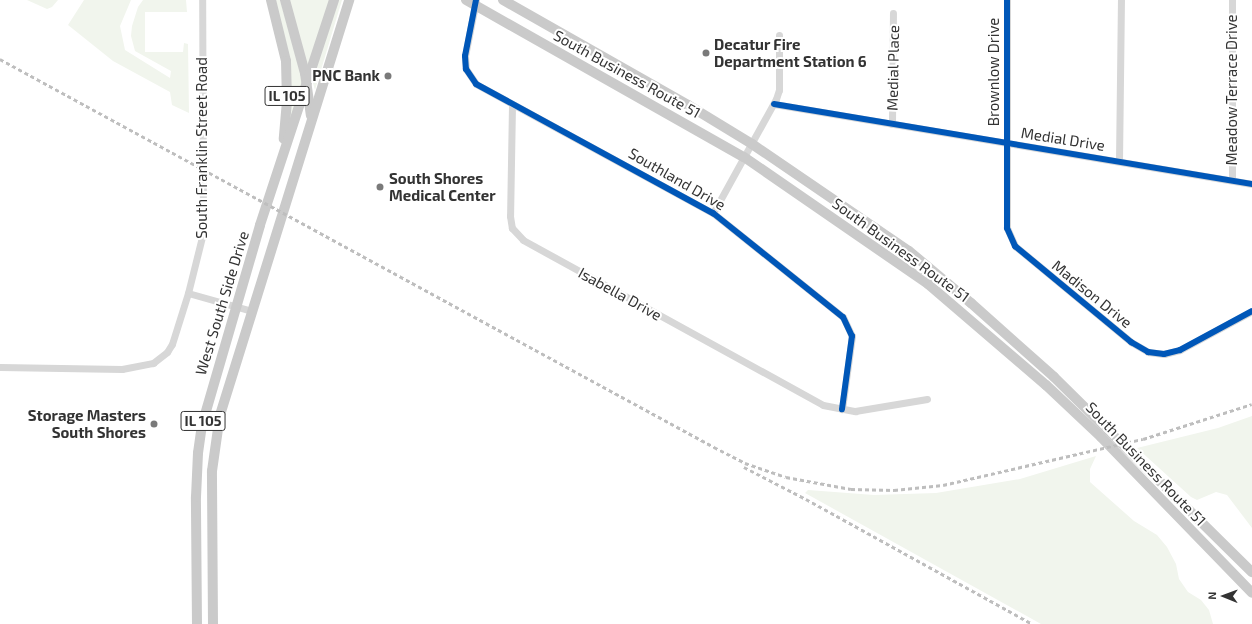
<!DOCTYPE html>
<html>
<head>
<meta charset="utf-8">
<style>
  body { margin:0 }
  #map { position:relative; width:1252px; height:624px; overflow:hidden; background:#fff; font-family:"Exo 2",sans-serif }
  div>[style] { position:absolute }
  .green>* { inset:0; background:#f1f5ed }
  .minor>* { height:7px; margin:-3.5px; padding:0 3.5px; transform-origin:3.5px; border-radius:3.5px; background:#d7d7d7 }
  .primary>* { height:10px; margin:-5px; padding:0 5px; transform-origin:5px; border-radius:5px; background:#cacaca }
  .rail>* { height:2.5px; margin-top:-1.25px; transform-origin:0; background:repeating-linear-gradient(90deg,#bebebe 0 4px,transparent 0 7px) }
  .cycleway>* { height:6px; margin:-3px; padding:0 3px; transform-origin:3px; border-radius:3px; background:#0057b8 }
  .dots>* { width:11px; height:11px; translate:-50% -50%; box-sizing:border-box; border:2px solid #fff; border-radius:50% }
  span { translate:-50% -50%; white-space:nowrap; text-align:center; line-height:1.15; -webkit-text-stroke:4px #fff; paint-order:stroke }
  .shield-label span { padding:1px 3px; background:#fff; border:1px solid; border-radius:3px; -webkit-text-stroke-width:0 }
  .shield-label { font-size:14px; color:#333; font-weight:700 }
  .poi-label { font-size:15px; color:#333; font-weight:700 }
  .left { translate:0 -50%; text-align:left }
  .right { translate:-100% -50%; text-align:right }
  .street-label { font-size:15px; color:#333 }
  .north { position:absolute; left:1204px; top:576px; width:40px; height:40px; -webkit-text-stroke:3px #fff; paint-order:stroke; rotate:271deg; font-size:11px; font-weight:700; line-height:16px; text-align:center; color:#333 }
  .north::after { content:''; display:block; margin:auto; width:14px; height:18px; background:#333; clip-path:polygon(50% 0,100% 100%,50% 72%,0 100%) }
</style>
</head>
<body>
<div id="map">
  <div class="green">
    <i style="clip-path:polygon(27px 0,58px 0,52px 7px,47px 9px)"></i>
    <i style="clip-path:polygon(84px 0,131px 0,120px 26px,125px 50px,170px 78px,171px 71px,135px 51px,131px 36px,132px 26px,138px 7px,143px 0,186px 0,187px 12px,145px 12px,145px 52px,183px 52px,184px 43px,188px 44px,189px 113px,172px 105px,170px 92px,113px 61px,68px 25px)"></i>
    <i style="clip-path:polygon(274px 0,280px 0,303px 80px,289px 128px,290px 110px)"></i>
    <i style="clip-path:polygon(287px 0,331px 0,308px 68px)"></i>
    <i style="clip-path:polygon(338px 0,342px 0,315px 90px,312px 80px)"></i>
    <i style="clip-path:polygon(1252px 416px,1252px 528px,1227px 495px,1216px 492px,1197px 500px,1191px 497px,1137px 448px,1218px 428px)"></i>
    <i style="clip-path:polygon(1096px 456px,1090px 469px,1090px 482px,1134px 521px,1157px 535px,1167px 547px,1176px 564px,1179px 579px,1188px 592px,1201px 600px,1209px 610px,1213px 624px,1041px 624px,805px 493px,808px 490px,874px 495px,936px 493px,1020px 479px)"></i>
  </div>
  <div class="minor">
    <i style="left:476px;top:0;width:57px;rotate:101.1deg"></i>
    <i style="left:465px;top:56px;width:13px;rotate:86deg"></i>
    <i style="left:466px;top:69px;width:18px;rotate:56deg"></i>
    <i style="left:476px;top:84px;width:270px;rotate:28.6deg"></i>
    <i style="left:713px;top:213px;width:166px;rotate:38.7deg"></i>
    <i style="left:843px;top:317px;width:21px;rotate:65deg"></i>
    <i style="left:852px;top:336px;width:74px;rotate:97.8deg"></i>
    <i style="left:1007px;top:0;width:228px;rotate:90deg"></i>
    <i style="left:1007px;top:228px;width:20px;rotate:66deg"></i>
    <i style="left:1015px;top:246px;width:151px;rotate:39.6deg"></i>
    <i style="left:1131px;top:342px;width:20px;rotate:30deg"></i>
    <i style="left:1148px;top:352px;width:16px;rotate:7deg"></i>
    <i style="left:1164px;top:354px;width:16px;rotate:-14deg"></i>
    <i style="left:1180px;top:350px;width:82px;rotate:-28.4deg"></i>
    <i style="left:774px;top:104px;width:485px;rotate:9.5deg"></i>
    <i style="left:512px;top:105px;width:111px;rotate:91deg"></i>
    <i style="left:510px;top:216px;width:12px;rotate:81deg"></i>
    <i style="left:512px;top:228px;width:16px;rotate:47deg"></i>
    <i style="left:523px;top:240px;width:342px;rotate:28.8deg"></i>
    <i style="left:823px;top:405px;width:33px;rotate:11deg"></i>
    <i style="left:855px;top:411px;width:73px;rotate:-9.5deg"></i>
    <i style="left:892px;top:124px;width:111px;rotate:-89.5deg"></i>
    <i style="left:1119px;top:161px;width:161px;rotate:-89.3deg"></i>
    <i style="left:1232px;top:180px;width:180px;rotate:-90deg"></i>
    <i style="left:713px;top:213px;width:130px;rotate:-61.1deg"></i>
    <i style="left:776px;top:99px;width:9px;rotate:-72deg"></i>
    <i style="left:779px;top:90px;width:55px;rotate:-90deg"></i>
    <i style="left:188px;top:293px;width:62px;rotate:-76deg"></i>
    <i style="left:203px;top:233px;width:233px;rotate:-90.2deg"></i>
    <i style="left:0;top:367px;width:122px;rotate:0.9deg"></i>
    <i style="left:122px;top:369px;width:32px;rotate:-11deg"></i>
    <i style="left:153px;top:363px;width:18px;rotate:-38deg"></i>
    <i style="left:167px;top:352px;width:9px;rotate:-58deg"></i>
    <i style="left:172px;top:344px;width:53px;rotate:-72.6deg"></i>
    <i style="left:188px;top:293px;width:66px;rotate:15.7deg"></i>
  </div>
  <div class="primary">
    <i style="left:271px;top:0;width:63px;rotate:76.2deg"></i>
    <i style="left:286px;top:61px;width:40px;rotate:88.6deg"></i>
    <i style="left:287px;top:101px;width:38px;rotate:95deg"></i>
    <i style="left:285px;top:0;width:76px;rotate:74.7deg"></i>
    <i style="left:305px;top:73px;width:43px;rotate:82.1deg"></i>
    <i style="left:466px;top:0;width:319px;rotate:29.5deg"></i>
    <i style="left:744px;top:157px;width:224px;rotate:34.6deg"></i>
    <i style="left:928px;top:284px;width:155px;rotate:40.6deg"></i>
    <i style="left:1046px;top:385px;width:76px;rotate:43.4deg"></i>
    <i style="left:1101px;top:437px;width:217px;rotate:45.9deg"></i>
    <i style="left:503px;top:0;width:213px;rotate:29.6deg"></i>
    <i style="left:688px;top:105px;width:75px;rotate:31.4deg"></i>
    <i style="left:752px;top:144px;width:190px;rotate:34.3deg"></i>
    <i style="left:909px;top:251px;width:81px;rotate:40deg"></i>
    <i style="left:971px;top:303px;width:111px;rotate:41.7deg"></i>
    <i style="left:1054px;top:377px;width:278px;rotate:44.6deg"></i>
    <i style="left:197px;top:624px;width:127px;rotate:-90.5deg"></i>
    <i style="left:196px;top:497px;width:44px;rotate:-87.4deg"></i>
    <i style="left:198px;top:453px;width:28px;rotate:-82deg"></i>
    <i style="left:202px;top:425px;width:208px;rotate:-73.8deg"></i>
    <i style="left:260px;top:225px;width:237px;rotate:-71.8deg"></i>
    <i style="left:213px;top:624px;width:153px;rotate:-90.4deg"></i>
    <i style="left:212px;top:471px;width:57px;rotate:-81.9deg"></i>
    <i style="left:220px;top:415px;width:435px;rotate:-72.7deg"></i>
  </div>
  <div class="rail">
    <i style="left:0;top:59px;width:813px;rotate:28.52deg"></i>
    <i style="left:714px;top:447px;width:35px;rotate:27deg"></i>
    <i style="left:745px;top:463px;width:43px;rotate:18.9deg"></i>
    <i style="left:786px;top:477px;width:66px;rotate:10.5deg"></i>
    <i style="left:851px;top:489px;width:43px;rotate:1.3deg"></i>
    <i style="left:894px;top:490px;width:49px;rotate:-5.8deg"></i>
    <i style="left:943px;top:485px;width:205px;rotate:-13deg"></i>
    <i style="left:1143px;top:439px;width:114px;rotate:-17.8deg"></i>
    <i style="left:744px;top:467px;width:70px;rotate:27.3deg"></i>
    <i style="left:806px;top:499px;width:258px;rotate:28.9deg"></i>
  </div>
  <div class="cycleway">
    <i style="left:476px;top:0;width:57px;rotate:101.1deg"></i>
    <i style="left:465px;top:56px;width:13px;rotate:86deg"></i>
    <i style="left:466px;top:69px;width:18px;rotate:56deg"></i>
    <i style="left:476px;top:84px;width:270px;rotate:28.6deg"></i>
    <i style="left:713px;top:213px;width:166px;rotate:38.7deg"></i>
    <i style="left:843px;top:317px;width:21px;rotate:65deg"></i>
    <i style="left:852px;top:336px;width:74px;rotate:97.8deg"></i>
    <i style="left:1007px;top:0;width:228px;rotate:90deg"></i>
    <i style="left:1007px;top:228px;width:20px;rotate:66deg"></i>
    <i style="left:1015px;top:246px;width:151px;rotate:39.6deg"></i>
    <i style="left:1131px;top:342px;width:20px;rotate:30deg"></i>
    <i style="left:1148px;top:352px;width:16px;rotate:7deg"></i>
    <i style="left:1164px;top:354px;width:16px;rotate:-14deg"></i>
    <i style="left:1180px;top:350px;width:82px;rotate:-28.4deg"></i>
    <i style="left:774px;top:104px;width:485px;rotate:9.5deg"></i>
  </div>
  <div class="dots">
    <i style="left:706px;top:53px;background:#7a7a7a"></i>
    <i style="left:388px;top:76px;background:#7a7a7a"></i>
    <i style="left:380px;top:187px;background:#7a7a7a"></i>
    <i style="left:154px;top:424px;background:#7a7a7a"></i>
  </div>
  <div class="shield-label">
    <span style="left:287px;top:96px">IL 105</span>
    <span style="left:203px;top:421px">IL 105</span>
  </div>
  <div class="poi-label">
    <span class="left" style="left:714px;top:53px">Decatur Fire<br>Department Station 6</span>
    <span class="right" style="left:380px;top:76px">PNC Bank</span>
    <span class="left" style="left:389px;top:187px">South Shores<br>Medical Center</span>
    <span class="right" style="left:146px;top:424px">Storage Masters<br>South Shores</span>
  </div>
  <div class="street-label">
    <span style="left:893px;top:68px;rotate:-89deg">Medial Place</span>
    <span style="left:994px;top:72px;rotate:-90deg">Brownlow Drive</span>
    <span style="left:627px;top:74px;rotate:29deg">South Business Route 51</span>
    <span style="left:1232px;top:90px;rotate:-90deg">Meadow Terrace Drive</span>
    <span style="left:1063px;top:139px;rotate:9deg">Medial Drive</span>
    <span style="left:202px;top:148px;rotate:-90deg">South Franklin Street Road</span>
    <span style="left:677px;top:179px;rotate:30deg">Southland Drive</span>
    <span style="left:901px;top:250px;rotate:36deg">South Business Route 51</span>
    <span style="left:620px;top:294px;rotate:29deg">Isabella Drive</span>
    <span style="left:1092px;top:294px;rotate:39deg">Madison Drive</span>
    <span style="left:222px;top:303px;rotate:-73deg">West South Side Drive</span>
    <span style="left:1146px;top:464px;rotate:46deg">South Business Route 51</span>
  </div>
  <div class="north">N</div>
</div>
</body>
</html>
